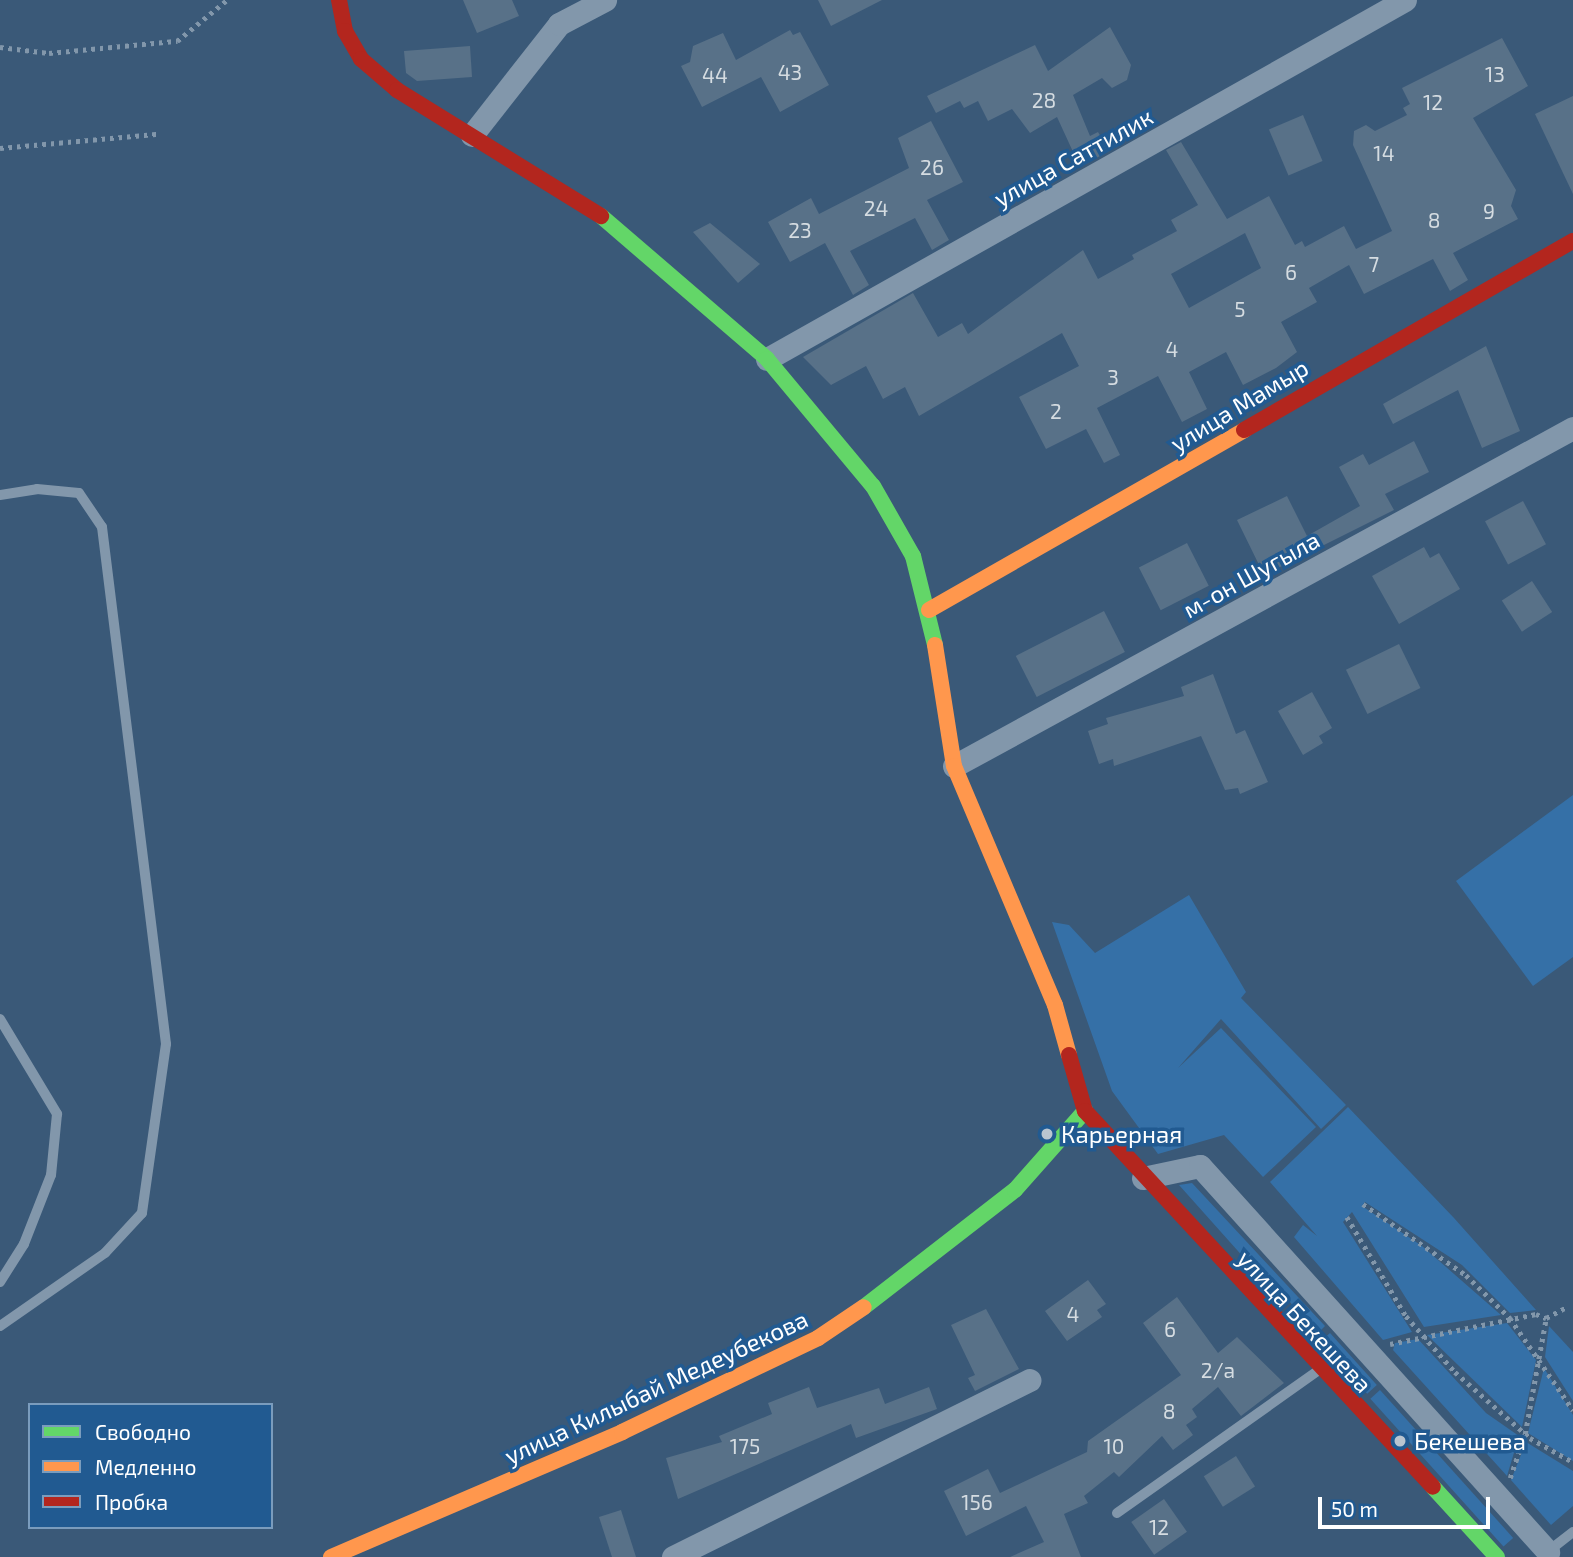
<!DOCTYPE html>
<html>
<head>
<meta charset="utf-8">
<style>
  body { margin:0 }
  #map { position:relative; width:1573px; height:1557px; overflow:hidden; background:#3a5978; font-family:"Exo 2",sans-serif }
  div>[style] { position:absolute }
  .green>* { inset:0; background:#3570a7; transform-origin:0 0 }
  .building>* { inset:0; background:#587188; transform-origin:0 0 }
  .path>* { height:4.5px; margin-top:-2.25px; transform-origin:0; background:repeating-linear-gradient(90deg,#8297ab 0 3.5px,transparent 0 8.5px) }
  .lane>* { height:10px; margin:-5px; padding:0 5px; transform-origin:5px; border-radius:5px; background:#8297ab }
  .street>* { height:23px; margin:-11.5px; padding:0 11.5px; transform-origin:11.5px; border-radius:11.5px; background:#8297ab }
  .fast>* { height:16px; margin:-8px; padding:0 8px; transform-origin:8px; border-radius:8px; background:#63d668 }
  .slow>* { height:16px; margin:-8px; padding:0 8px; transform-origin:8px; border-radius:8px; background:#ff974d }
  .jam>* { height:16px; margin:-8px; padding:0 8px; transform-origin:8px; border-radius:8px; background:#b3261e }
  .dots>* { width:19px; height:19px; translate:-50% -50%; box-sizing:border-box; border:4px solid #215a91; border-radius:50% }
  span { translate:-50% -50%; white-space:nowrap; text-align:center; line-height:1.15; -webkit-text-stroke:7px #215a91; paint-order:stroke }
  .number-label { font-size:21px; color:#d5dce1 }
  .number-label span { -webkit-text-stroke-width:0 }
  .street-label { font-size:24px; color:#fff }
  .poi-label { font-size:24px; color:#fff }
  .left { translate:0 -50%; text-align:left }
  .legend { position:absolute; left:28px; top:1403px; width:245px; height:126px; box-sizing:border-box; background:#215a91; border:2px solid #7a9cbd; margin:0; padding:9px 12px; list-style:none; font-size:21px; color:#fff }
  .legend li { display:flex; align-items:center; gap:14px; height:35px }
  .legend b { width:35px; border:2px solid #7a9cbd }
  .scale { position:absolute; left:1318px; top:1497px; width:172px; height:32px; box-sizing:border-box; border:4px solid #fff; border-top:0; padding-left:9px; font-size:21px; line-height:24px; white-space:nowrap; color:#fff; -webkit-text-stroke:5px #215a91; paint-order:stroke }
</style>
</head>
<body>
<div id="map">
  <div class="green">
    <i style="clip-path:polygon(1573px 795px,1573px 957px,1533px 986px,1456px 881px)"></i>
    <i style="clip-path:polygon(1189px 895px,1246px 992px,1241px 998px,1346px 1105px,1321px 1129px,1221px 1019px,1178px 1068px,1221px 1028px,1316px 1127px,1263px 1177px,1224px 1135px,1158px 1154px,1112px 1091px,1052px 922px,1069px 925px,1095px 953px)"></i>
    <i style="clip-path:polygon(1348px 1107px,1454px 1218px,1536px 1310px,1510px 1313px,1462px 1265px,1365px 1202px,1362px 1206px,1422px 1246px,1501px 1315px,1424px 1327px,1352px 1212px,1343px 1222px,1412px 1332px,1383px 1340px,1294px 1237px,1303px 1225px,1317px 1236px,1270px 1182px)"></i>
    <i style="clip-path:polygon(1192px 1183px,1325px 1326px,1315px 1336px,1279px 1287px,1258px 1265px,1254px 1269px,1179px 1185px)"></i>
    <i style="clip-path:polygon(1507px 1323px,1536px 1360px,1522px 1427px,1427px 1335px)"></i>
    <i style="clip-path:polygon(1549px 1326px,1573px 1352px,1573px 1401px,1545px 1357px)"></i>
    <i style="left:1330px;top:1333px;width:70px;height:13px;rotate:48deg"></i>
    <i style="clip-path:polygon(1418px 1339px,1486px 1413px,1519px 1436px,1507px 1476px,1393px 1350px,1395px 1343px)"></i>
    <i style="clip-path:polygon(1544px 1368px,1573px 1415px,1573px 1461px,1528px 1433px)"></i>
    <i style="left:1380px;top:1390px;width:199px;height:13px;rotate:48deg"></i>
    <i style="clip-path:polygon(1526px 1442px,1573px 1471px,1573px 1506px,1551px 1525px,1511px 1480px)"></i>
  </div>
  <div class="building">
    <i style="clip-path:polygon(463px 0,512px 0,519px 16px,477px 33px)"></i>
    <i style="clip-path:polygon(818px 0,882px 0,831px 26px)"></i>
    <i style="clip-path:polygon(1110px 27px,1131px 65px,1127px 80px,1112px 88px,1102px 78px,1073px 95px,1090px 136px,1098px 132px,1109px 151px,1080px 167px,1057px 117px,1030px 133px,1012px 109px,988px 121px,978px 101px,964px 108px,960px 101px,936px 113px,927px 96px,1035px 45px,1048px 71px)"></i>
    <i style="clip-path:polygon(790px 30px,793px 35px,800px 32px,829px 85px,780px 112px,761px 77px,702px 107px,681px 66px,690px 62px,693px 46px,723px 33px,736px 60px)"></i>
    <i style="clip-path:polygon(evenodd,1502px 38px,1528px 86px,1473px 118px,1516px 190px,1511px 206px,1518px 219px,1453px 253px,1468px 280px,1450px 291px,1433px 259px,1364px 294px,1349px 265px,1309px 288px,1317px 302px,1281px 322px,1297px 352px,1276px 368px,1243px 385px,1226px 352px,1189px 372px,1207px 409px,1182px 422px,1158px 376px,1097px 408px,1120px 455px,1104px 463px,1086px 429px,1046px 449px,1019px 397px,1079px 366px,1062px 333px,919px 416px,905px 387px,883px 399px,866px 366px,831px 385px,803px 357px,913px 293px,938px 337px,962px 323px,968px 334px,1083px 250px,1098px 279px,1134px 259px,1132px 255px,1177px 231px,1171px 220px,1198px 205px,1166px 150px,1181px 142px,1227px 219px,1269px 196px,1295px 245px,1302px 241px,1305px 247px,1344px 226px,1356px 249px,1392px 231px,1353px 145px,1354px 131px,1366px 125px,1375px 131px,1407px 115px,1403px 108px,1410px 104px,1402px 88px,1502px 38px,1245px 233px,1261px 268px,1189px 308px,1171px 274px,1245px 233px)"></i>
    <i style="clip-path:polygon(470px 46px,472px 77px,417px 81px,406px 73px,404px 51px)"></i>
    <i style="clip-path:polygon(1573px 96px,1573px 194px,1535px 114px)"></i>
    <i style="left:1303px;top:115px;width:50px;height:37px;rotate:67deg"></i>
    <i style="clip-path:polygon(931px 121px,963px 182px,927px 200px,949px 240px,932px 250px,915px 218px,850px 251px,869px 285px,853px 295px,825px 243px,790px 262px,768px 222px,811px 198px,819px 214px,909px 168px,898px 138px)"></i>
    <i style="clip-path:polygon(710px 223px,760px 264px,738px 283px,693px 232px)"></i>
    <i style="clip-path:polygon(1486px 346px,1520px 431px,1482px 448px,1458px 390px,1393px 424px,1383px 404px)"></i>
    <i style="clip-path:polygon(1414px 441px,1429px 472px,1385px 494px,1394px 510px,1264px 575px,1237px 520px,1287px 496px,1307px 536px,1360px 506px,1339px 467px,1363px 454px,1369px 465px)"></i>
    <i style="left:1523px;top:501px;width:49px;height:43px;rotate:62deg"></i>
    <i style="left:1187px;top:543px;width:48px;height:54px;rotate:63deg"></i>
    <i style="clip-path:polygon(1424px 547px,1430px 558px,1439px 553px,1460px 589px,1399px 624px,1372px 576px)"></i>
    <i style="left:1532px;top:581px;width:37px;height:36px;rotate:57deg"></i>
    <i style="left:1104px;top:611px;width:46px;height:99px;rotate:63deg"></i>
    <i style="left:1399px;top:644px;width:49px;height:59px;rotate:64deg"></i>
    <i style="clip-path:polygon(1213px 674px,1236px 734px,1245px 730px,1268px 782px,1240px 794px,1238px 788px,1225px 790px,1201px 736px,1114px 766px,1113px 759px,1099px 764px,1088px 731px,1108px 724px,1106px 718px,1184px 696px,1181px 687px)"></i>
    <i style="clip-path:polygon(1312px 692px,1332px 728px,1319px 736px,1323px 743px,1303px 755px,1278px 711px)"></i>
    <i style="clip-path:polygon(1088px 1280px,1106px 1304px,1097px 1310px,1102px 1317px,1067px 1341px,1045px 1311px)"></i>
    <i style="clip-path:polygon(1177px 1297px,1218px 1353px,1237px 1337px,1284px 1383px,1241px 1416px,1218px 1387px,1192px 1409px,1197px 1417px,1186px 1425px,1193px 1435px,1173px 1450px,1162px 1436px,1119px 1477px,1114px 1472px,1084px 1496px,1088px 1503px,1064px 1514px,1081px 1557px,1010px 1557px,1044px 1542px,1026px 1506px,966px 1536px,944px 1491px,988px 1469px,1000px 1493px,1087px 1452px,1088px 1441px,1181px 1375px,1143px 1323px)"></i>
    <i style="clip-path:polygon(986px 1309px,1019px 1369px,975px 1391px,968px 1378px,975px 1375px,951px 1325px)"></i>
    <i style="clip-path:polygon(809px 1387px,817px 1408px,879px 1388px,885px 1404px,929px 1387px,937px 1409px,856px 1438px,851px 1424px,678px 1499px,666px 1458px,722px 1442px,719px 1436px,772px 1414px,768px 1403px)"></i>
    <i style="left:1236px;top:1456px;width:36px;height:38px;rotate:58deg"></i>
    <i style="left:1164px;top:1499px;width:40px;height:40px;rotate:55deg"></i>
    <i style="clip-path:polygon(621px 1510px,636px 1557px,612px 1557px,599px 1517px)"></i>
  </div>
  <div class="path">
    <i style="left:0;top:47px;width:49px;rotate:7deg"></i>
    <i style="left:49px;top:53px;width:129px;rotate:-5.4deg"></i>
    <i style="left:177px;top:41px;width:65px;rotate:-39.4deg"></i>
    <i style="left:0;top:148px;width:159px;rotate:-5.1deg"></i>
    <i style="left:1363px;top:1204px;width:125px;rotate:34.6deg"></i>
    <i style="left:1466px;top:1275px;width:62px;rotate:44.3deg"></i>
    <i style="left:1510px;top:1318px;width:112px;rotate:55.6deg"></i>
    <i style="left:1347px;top:1217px;width:115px;rotate:59.2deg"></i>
    <i style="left:1406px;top:1316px;width:74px;rotate:48.8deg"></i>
    <i style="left:1455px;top:1372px;width:100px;rotate:41.3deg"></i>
    <i style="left:1530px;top:1438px;width:49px;rotate:29.2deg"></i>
    <i style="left:1390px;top:1344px;width:149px;rotate:-11.6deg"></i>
    <i style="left:1536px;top:1314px;width:11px;rotate:22deg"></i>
    <i style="left:1546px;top:1318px;width:21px;rotate:-28deg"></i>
    <i style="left:1510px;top:1478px;width:46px;rotate:-71.2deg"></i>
    <i style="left:1525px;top:1434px;width:118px;rotate:-79.7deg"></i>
  </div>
  <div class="lane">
    <i style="left:0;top:495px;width:37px;rotate:-9deg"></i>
    <i style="left:37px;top:489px;width:42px;rotate:5.4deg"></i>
    <i style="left:79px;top:493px;width:41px;rotate:55.9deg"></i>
    <i style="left:102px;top:527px;width:521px;rotate:82.94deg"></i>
    <i style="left:166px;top:1044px;width:171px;rotate:98.1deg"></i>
    <i style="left:142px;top:1213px;width:54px;rotate:132.8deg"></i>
    <i style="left:105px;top:1253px;width:128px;rotate:145.2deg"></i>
    <i style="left:0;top:1019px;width:111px;rotate:59deg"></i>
    <i style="left:57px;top:1114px;width:61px;rotate:95.6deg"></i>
    <i style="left:51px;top:1175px;width:74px;rotate:111.4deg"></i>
    <i style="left:24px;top:1244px;width:45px;rotate:122.3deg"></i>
    <i style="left:1117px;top:1513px;width:247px;rotate:-35.3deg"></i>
    <i style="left:1546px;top:1553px;width:34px;rotate:-38deg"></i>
  </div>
  <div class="street">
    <i style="left:472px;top:135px;width:141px;rotate:-51.9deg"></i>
    <i style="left:559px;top:24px;width:52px;rotate:-27.6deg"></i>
    <i style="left:767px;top:359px;width:732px;rotate:-29.37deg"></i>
    <i style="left:954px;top:766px;width:705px;rotate:-28.64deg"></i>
    <i style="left:1143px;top:1178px;width:58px;rotate:-11.9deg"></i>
    <i style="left:1200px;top:1166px;width:520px;rotate:47.96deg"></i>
    <i style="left:673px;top:1557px;width:398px;rotate:-26.4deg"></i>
  </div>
  <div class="fast">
    <i style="left:601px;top:216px;width:219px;rotate:40.7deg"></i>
    <i style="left:767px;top:359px;width:165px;rotate:50.2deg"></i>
    <i style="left:873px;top:486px;width:81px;rotate:60.3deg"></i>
    <i style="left:913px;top:556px;width:92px;rotate:76.1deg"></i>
    <i style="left:864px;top:1307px;width:191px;rotate:-37.8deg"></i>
    <i style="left:1015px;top:1190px;width:106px;rotate:-48.5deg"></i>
    <i style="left:1433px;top:1487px;width:95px;rotate:47.6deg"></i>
  </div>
  <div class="slow">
    <i style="left:929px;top:610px;width:363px;rotate:-29.7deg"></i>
    <i style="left:935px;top:645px;width:122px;rotate:81.1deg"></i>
    <i style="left:954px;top:766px;width:259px;rotate:67.1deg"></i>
    <i style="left:1055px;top:1005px;width:52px;rotate:74.4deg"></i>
    <i style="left:331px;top:1557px;width:317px;rotate:-23.2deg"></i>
    <i style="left:622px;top:1432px;width:217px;rotate:-25.6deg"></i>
    <i style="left:818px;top:1338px;width:55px;rotate:-34deg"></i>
  </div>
  <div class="jam">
    <i style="left:339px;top:0;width:32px;rotate:79deg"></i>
    <i style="left:345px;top:31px;width:32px;rotate:60deg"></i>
    <i style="left:361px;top:59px;width:48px;rotate:40.7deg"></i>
    <i style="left:397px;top:90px;width:240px;rotate:31.7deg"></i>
    <i style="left:1244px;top:430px;width:379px;rotate:-29.9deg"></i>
    <i style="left:1069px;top:1055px;width:58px;rotate:74.1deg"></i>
    <i style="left:1085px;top:1111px;width:512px;rotate:47.21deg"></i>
  </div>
  <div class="dots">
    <i style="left:1047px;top:1134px;background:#bac5d0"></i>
    <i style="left:1400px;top:1441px;background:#bac5d0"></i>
  </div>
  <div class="number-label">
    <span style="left:790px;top:72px">43</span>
    <span style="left:1495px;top:74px">13</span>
    <span style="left:715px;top:75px">44</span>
    <span style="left:1044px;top:100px">28</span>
    <span style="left:1433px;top:102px">12</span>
    <span style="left:1384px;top:153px">14</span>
    <span style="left:932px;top:167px">26</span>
    <span style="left:876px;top:208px">24</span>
    <span style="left:1489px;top:211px">9</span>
    <span style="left:1434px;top:220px">8</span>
    <span style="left:800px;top:230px">23</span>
    <span style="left:1374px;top:264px">7</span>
    <span style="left:1291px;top:272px">6</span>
    <span style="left:1240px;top:309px">5</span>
    <span style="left:1172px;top:349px">4</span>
    <span style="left:1113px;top:377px">3</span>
    <span style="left:1056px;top:411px">2</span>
    <span style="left:1073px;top:1314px">4</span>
    <span style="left:1170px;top:1329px">6</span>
    <span style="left:1218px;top:1370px">2/а</span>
    <span style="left:1169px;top:1411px">8</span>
    <span style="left:745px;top:1446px">175</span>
    <span style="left:1114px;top:1446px">10</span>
    <span style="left:977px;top:1502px">156</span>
    <span style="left:1159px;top:1527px">12</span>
  </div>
  <div class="street-label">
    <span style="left:1073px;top:157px;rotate:-29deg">улица Саттилик</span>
    <span style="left:1239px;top:405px;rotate:-31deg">улица Мамыр</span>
    <span style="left:1251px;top:574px;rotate:-29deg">м-он Шугыла</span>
    <span style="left:1305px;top:1321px;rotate:47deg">улица Бекешева</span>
    <span style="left:656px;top:1387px;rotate:-25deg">улица Килыбай Медеубекова</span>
  </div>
  <div class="poi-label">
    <span class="left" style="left:1061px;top:1134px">Карьерная</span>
    <span class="left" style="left:1414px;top:1441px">Бекешева</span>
  </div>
  <ul class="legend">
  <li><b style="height:9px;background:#63d668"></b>Свободно</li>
  <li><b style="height:9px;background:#ff974d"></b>Медленно</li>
  <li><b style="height:9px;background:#b3261e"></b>Пробка</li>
  </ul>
  <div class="scale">50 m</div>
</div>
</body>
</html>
